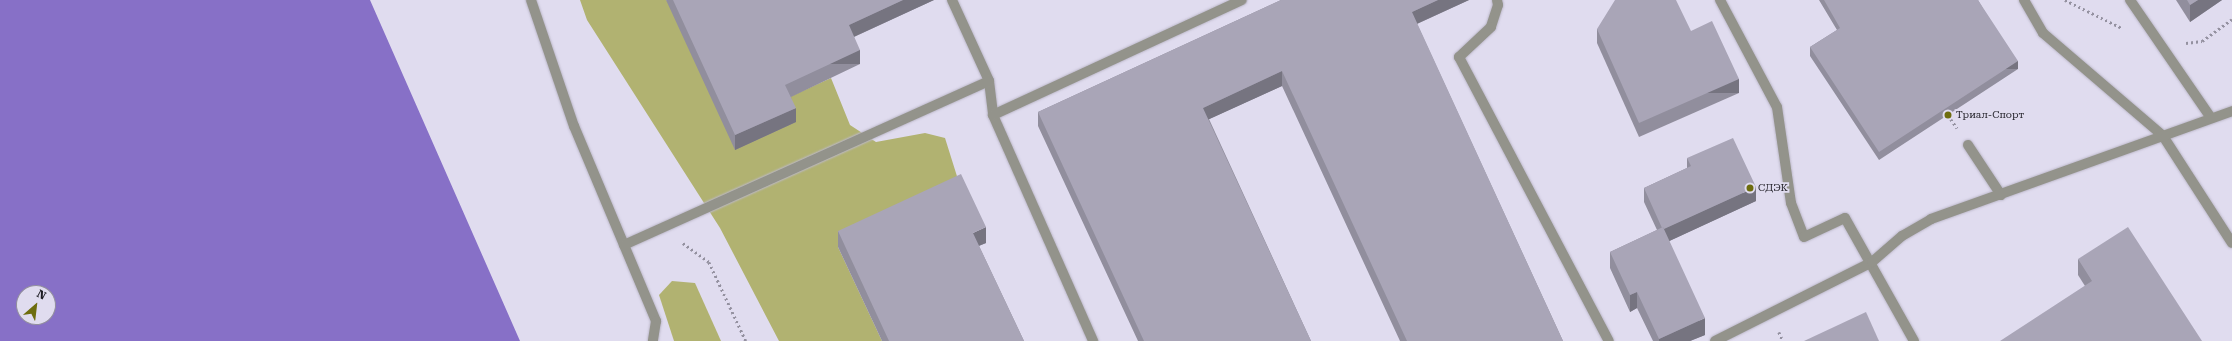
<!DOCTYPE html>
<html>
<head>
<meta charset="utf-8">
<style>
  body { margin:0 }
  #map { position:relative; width:2232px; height:341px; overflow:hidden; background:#e0dcef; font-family:"Roboto Serif",serif }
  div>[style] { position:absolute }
  .green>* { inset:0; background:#b1b271 }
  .water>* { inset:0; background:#8770c7 }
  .path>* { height:2.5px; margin-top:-1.25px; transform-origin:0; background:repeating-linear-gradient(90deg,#9491a0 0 2px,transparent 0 5px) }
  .roads { filter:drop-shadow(0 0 1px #bdb9ca) drop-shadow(0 0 1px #bdb9ca) }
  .lane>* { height:10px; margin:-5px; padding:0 5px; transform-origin:5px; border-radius:5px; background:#93938b }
  .wall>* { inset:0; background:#918e9d }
  .shaded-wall>* { inset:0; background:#767480; transform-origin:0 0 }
  .building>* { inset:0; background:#a9a5b7 }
  .dots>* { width:11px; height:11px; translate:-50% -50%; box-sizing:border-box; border:2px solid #e0dcef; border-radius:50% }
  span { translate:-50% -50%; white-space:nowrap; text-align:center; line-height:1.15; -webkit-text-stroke:3.5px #e0dcef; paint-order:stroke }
  .poi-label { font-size:10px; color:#1d1c23 }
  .left { translate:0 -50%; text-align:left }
  .north { position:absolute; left:16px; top:285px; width:40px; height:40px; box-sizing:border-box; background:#e0dcef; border:1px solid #928f9d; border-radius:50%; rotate:28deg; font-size:11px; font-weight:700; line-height:16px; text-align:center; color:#1d1c23 }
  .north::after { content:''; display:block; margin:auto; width:14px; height:18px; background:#6e6d0e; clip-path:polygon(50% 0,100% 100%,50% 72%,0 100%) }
</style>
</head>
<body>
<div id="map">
  <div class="green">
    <i style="clip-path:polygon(580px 0,666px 0,785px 99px,831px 78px,850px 125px,876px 142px,925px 133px,945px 138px,961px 189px,838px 247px,882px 341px,779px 341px,720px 228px,587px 20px)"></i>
    <i style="clip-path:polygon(672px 281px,695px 283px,721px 341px,674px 341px,659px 295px)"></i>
  </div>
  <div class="water">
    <i style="clip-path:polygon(evenodd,0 0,370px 0,520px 341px,0 341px,0 0,24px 293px,48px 293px,48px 317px,24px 317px,24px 293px)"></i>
  </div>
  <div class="path">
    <i style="left:2065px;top:0;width:64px;rotate:26.2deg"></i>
    <i style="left:2186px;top:43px;width:16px;rotate:-7deg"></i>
    <i style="left:2202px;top:41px;width:37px;rotate:-36deg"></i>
    <i style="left:1948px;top:115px;width:16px;rotate:55deg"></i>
    <i style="left:683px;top:243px;width:32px;rotate:36deg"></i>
    <i style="left:709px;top:262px;width:87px;rotate:64.9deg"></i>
    <i style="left:1779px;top:332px;width:10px;rotate:66deg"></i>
  </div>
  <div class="roads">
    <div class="lane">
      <i style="left:531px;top:0;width:133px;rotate:71.2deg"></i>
      <i style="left:574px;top:126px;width:212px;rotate:67.2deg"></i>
      <i style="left:656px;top:321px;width:20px;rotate:99deg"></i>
      <i style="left:952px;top:0;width:89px;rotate:65.4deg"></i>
      <i style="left:989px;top:81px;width:34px;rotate:83deg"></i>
      <i style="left:993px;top:115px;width:247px;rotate:66.1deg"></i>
      <i style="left:1497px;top:0;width:5px;rotate:79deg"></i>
      <i style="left:1498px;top:5px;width:23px;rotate:108deg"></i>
      <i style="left:1491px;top:27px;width:44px;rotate:136.8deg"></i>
      <i style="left:1459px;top:57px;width:321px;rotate:62.2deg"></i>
      <i style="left:1720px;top:0;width:121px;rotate:62deg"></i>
      <i style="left:1777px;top:107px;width:97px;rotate:81.7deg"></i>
      <i style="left:1791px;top:203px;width:36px;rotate:69deg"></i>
      <i style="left:1804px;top:237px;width:45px;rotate:-24.9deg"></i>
      <i style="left:1845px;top:218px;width:141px;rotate:60.7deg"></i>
      <i style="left:2024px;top:0;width:38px;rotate:60deg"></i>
      <i style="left:2043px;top:33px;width:158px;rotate:40.6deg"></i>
      <i style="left:2163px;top:136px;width:127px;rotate:57.2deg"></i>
      <i style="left:2130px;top:0;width:143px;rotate:55.5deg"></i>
      <i style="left:993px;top:115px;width:274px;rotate:-24.8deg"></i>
      <i style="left:1968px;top:145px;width:60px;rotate:56.6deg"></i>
      <i style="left:624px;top:245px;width:400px;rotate:-24.2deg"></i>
      <i style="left:1715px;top:341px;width:176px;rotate:-26.7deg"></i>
      <i style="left:1872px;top:262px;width:40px;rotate:-41deg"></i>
      <i style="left:1902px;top:236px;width:34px;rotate:-30deg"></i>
      <i style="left:1931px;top:219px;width:320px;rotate:-19.7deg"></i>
    </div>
  </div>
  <div class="wall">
    <i style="clip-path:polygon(666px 0,934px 0,854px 37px,860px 64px,791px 97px,796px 122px,735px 150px)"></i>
    <i style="clip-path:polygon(1281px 0,1469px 0,1417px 24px,1563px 341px,1400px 341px,1282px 86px,1209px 119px,1311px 341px,1138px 341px,1038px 126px,1038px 112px)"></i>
    <i style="clip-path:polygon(1819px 0,1978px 0,2018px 69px,1879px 160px,1810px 56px,1810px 47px,1837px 30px)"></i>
    <i style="clip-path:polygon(2176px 0,2222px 0,2190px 22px)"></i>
    <i style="clip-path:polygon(1597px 29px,1691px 31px,1739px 93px,1639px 137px,1597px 43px)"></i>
    <i style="clip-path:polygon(1687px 158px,1756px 201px,1669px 241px,1705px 335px,1690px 341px,1653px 341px,1637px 308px,1630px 312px,1610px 268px,1610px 252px,1657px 230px,1644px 202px,1644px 188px,1687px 168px)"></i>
    <i style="clip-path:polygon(838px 231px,986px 243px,979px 246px,1024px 341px,882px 341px,838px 247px)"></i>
    <i style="clip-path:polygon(2078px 259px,2202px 341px,2085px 286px,2078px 275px)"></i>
  </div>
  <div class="shaded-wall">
    <i style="clip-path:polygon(903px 0,934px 0,849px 39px,849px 25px)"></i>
    <i style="clip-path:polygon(1438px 0,1469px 0,1412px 26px,1412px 12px)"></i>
    <i style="clip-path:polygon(2198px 0,2222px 0,2190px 22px,2190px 5px)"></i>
    <i style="left:860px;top:50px;width:14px;height:83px;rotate:90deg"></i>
    <i style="left:2018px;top:61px;width:8px;height:166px;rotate:90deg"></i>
    <i style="clip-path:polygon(1282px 71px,1282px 86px,1203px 122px,1203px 108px)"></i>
    <i style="left:1739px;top:79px;width:14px;height:109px;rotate:90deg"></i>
    <i style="clip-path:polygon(796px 108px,796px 122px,735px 150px,735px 135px)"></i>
    <i style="clip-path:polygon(1756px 187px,1756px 201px,1663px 244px,1663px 229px)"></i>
    <i style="clip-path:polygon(986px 227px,986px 243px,973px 248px,973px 233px)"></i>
    <i style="clip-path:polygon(1637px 292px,1637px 308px,1630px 312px,1630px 295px)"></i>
    <i style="clip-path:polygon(1705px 318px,1705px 335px,1690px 341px,1659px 341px,1659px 339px)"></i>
  </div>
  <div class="building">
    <i style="clip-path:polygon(673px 0,903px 0,849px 25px,860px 50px,785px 85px,796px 108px,735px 135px)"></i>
    <i style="clip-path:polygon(1281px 0,1438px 0,1412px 12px,1563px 341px,1407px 341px,1282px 71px,1203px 108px,1311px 341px,1144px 341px,1038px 112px)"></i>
    <i style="clip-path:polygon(1615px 0,1676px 0,1691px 31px,1712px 21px,1739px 79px,1639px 123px,1597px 29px)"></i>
    <i style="clip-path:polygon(1824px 0,1978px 0,2018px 61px,1879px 152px,1810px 47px,1840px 28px)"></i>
    <i style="clip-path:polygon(2187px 0,2198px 0,2190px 5px)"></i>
    <i style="clip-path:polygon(1733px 138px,1756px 187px,1664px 229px,1663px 227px,1662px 228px,1644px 188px,1691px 166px,1687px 158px)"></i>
    <i style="clip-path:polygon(961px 174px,986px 227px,973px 233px,1024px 341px,889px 341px,838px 231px)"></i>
    <i style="clip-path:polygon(1663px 227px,1705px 318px,1659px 339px,1637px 292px,1630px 295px,1610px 252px)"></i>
    <i style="clip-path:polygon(2128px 227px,2202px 341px,2000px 341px,2092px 281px,2078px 259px)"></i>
    <i style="clip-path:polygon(1866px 312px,1879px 341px,1804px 341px)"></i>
  </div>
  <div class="dots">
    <i style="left:1948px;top:115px;background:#6e6d0e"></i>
    <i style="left:1750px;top:188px;background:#6e6d0e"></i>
  </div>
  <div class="poi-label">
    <span class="left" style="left:1956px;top:115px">Триал-Спорт</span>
    <span class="left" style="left:1758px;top:188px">СДЭК</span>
  </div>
  <div class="north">N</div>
</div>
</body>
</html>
